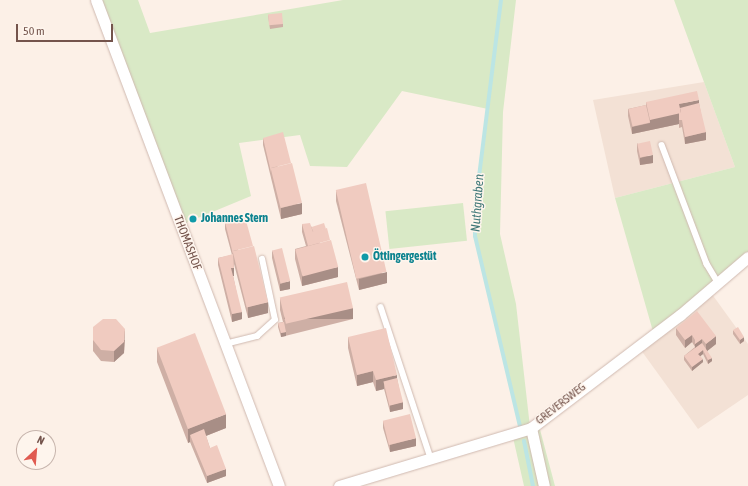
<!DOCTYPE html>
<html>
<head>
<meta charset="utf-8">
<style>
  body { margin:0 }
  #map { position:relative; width:748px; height:486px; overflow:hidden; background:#fcf0e7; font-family:"Asap Condensed",sans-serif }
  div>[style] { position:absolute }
  .residential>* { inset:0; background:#f3e1d5 }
  .green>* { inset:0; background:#d9e9c6; transform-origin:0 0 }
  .stream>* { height:4px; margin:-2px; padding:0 2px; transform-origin:2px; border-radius:2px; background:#bce5e4 }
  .roads { filter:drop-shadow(0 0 1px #cfb9b0) drop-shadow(0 0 1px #cfb9b0) }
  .lane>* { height:5.5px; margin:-2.75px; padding:0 2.75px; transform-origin:2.75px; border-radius:2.75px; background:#fff }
  .street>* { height:11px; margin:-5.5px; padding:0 5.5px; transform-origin:5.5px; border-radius:5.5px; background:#fff }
  .wall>* { inset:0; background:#ceafa5 }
  .shaded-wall>* { inset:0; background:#a88e86; transform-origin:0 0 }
  .building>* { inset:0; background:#f0cbc0; transform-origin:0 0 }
  .dots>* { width:11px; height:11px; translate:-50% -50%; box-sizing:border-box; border:2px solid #fef5ed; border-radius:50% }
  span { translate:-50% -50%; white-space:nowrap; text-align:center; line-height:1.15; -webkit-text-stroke:3px #fef5ed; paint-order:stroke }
  .culture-label { font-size:12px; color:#0d838f; font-weight:700 }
  .left { translate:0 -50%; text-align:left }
  .street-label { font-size:12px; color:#74544c }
  .water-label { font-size:13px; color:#407878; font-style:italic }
  .north { position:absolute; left:16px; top:430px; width:40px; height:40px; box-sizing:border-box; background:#fef5ed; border:1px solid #c7b5ad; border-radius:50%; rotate:26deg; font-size:11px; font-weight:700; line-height:16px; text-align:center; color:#74544c }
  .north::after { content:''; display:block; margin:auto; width:14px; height:18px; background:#e05b51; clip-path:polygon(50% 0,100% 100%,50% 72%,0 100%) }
  .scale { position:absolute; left:16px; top:24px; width:97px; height:18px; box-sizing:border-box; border:2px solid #74544c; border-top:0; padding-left:5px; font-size:12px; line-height:14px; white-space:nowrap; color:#74544c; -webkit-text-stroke:3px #fef5ed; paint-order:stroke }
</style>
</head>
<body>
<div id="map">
  <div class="residential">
    <i style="clip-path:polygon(704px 82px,735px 167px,615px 198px,593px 100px)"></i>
    <i style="clip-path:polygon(709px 290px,748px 344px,748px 395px,698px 429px,638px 346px)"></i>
  </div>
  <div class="green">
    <i style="clip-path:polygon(96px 0,138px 0,150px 33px,343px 0,516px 0,503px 112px,500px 234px,516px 304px,530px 427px,538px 422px,555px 486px,524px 486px,512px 433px,520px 426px,475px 236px,475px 210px,488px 109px,402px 91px,347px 167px,310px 166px,300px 135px,239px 143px,251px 196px,181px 225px)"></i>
    <i style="clip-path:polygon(674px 0,748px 0,748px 257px,654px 335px,615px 198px,735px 167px)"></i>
    <i style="left:463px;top:203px;width:38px;height:78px;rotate:84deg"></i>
  </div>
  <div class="stream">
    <i style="left:501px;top:0;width:212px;rotate:97.1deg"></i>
    <i style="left:475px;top:210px;width:26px;rotate:90deg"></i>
    <i style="left:475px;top:236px;width:195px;rotate:76.7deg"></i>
    <i style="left:524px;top:441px;width:46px;rotate:78.7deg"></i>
  </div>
  <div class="roads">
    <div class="lane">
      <i style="left:662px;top:145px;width:127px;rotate:69.3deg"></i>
      <i style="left:707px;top:264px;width:21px;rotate:59deg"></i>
      <i style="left:381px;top:307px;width:159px;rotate:71.7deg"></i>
      <i style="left:225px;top:344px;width:33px;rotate:-14deg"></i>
      <i style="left:257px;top:336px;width:24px;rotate:-42deg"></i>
      <i style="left:275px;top:320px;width:62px;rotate:-102deg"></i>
    </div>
    <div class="street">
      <i style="left:96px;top:0;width:519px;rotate:69.37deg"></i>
      <i style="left:531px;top:428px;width:59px;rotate:77.4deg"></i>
      <i style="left:339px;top:486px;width:201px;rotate:-16.8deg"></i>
      <i style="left:531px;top:428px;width:187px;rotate:-37.2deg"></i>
      <i style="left:680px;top:315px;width:89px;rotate:-40.5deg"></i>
    </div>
  </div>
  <div class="wall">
    <i style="clip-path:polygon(268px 15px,283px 24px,283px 27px,270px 29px)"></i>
    <i style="clip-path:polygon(646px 102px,699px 103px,706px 140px,685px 144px,682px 127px,679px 128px,679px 124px,632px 134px,628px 116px,628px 109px,646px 105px)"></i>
    <i style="clip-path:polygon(263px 138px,302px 214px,281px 219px,263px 145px)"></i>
    <i style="clip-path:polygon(637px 143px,653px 163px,640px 165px,637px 151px)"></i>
    <i style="clip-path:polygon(336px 190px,387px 283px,359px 290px,336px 201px)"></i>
    <i style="clip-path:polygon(225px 222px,268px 313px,248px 318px,234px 264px,234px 275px,233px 275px,242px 319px,232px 322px,218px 265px,218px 258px,232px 255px,225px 229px)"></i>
    <i style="clip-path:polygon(302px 224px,311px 226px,338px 277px,302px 286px,295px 259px,295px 249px,306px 246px,302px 232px)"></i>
    <i style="clip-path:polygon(272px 250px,290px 289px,280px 291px,272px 258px)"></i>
    <i style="clip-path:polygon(280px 299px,353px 319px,281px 337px,278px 327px,278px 323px,283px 322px,280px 310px)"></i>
    <i style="clip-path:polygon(676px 328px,716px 344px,707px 351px,712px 361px,708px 364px,703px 354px,700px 356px,703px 362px,692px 371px,684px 360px,684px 356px,695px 347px,692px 342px,685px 348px,676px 335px)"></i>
    <i style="clip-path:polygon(733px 330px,744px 341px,740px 344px,733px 334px)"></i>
    <i style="clip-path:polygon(348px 337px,397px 378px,403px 409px,390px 412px,384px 389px,376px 391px,373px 382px,357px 386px,348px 348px)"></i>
    <i style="clip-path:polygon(93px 340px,125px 340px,124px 353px,114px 362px,101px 361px,93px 351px)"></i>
    <i style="clip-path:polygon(157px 348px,226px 428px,206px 436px,210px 448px,226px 476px,207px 483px,190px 442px,188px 443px,157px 362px)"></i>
    <i style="clip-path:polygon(383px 421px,416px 446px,390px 452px,383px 428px)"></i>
  </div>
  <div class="shaded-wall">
    <i style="clip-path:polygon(699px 100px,699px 111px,679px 120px,679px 124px,632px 134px,632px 127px,650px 123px,650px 120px,679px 104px)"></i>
    <i style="clip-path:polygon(706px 132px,706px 140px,685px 144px,685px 137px)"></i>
    <i style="clip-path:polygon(653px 155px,653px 163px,640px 165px,640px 158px)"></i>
    <i style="clip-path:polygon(302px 203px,302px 214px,281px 219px,281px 208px)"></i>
    <i style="clip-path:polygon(338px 267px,338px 277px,302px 286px,302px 275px)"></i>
    <i style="left:231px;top:268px;width:3px;height:8px"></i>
    <i style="clip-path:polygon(387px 272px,387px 283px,359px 290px,359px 279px)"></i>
    <i style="clip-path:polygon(290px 281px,290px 289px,280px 291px,280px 284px)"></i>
    <i style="clip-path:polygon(268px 302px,268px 313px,248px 318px,248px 307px)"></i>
    <i style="left:353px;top:308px;width:11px;height:69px;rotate:90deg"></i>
    <i style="clip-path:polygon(242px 312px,242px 319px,232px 322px,232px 314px)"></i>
    <i style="clip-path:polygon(125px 329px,124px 353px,114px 362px,114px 351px)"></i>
    <i style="clip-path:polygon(286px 332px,286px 336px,281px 337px,281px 333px)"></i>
    <i style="clip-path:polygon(692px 335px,692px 342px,685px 348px,685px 340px)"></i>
    <i style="clip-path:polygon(716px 336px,716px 344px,706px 352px,706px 344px)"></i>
    <i style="clip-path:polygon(744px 337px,744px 341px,740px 344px,740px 340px)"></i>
    <i style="clip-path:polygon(702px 339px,702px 346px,695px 351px,695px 344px)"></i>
    <i style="clip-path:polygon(703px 350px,703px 354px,698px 358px,698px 354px)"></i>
    <i style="clip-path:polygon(712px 358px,712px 361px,708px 364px,708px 360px)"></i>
    <i style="clip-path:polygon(703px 359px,703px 362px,692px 371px,692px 367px)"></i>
    <i style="clip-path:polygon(373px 371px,373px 382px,357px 386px,357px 375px)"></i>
    <i style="clip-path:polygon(397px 375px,397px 386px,384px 382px,384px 389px,376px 391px,376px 380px)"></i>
    <i style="clip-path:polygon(403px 402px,403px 409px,390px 412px,390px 405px)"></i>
    <i style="clip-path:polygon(226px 414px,226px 428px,193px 441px,190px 435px,190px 442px,188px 443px,188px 429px)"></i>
    <i style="clip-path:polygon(416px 438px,416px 446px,390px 452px,390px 445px)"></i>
    <i style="clip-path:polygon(226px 469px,226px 476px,207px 483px,207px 476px)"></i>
  </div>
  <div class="building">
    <i style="left:282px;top:13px;width:11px;height:14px;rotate:85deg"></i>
    <i style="clip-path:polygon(697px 91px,699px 100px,679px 104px,681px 113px,650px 120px,646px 102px)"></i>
    <i style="clip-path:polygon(699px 103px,706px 132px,685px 137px,682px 120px,679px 120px,679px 113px,681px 113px,680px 108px)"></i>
    <i style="left:646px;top:105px;width:18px;height:18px;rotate:77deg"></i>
    <i style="clip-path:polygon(283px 132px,291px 163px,271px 168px,271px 172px,263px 138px)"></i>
    <i style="left:650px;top:141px;width:14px;height:13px;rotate:78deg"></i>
    <i style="left:292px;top:163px;width:41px;height:22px;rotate:76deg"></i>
    <i style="left:366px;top:183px;width:91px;height:31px;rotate:77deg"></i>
    <i style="clip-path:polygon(245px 217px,253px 246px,233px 251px,233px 254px,225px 222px)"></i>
    <i style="clip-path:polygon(310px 223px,313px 232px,327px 228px,330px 240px,308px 246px,302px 224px)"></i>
    <i style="left:324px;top:223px;width:6px;height:13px;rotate:72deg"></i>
    <i style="left:331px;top:240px;width:28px;height:37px;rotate:75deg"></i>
    <i style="left:254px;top:246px;width:58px;height:22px;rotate:76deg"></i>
    <i style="left:282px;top:248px;width:34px;height:10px;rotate:76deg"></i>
    <i style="clip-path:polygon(233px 254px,234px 268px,231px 268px,242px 312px,232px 314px,218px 258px)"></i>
    <i style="left:347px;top:282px;width:27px;height:69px;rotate:77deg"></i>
    <i style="clip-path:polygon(697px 311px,716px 336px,706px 344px,702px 339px,695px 344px,695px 340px,692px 335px,685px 340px,676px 328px)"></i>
    <i style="clip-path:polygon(103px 319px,116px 319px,125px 329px,124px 342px,114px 351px,101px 350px,93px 340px,93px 327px)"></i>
    <i style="clip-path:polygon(284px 322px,286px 332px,281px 333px,278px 323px)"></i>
    <i style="clip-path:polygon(738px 327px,744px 337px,740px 340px,733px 330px)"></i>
    <i style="clip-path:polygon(386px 328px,397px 375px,376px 380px,373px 371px,357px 375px,348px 337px)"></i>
    <i style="left:195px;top:333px;width:87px;height:41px;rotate:69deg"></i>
    <i style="clip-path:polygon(702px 343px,712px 358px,708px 360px,703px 350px,698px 354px,703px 359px,692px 367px,684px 356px)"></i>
    <i style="left:397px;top:378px;width:25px;height:14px;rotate:76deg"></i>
    <i style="left:410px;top:414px;width:25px;height:28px;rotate:76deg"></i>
    <i style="clip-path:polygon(204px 429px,210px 448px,217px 445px,226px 469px,207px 476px,190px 435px)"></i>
  </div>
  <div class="dots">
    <i style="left:193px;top:219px;background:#0f9aa8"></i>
    <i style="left:365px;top:257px;background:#0f9aa8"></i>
  </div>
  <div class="culture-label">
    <span class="left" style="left:201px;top:219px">Johannes Stern</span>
    <span class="left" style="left:373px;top:257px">Öttingergestüt</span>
  </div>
  <div class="street-label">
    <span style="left:187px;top:243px;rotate:69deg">THOMASHOF</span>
    <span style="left:561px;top:404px;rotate:-38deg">GREVERSWEG</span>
  </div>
  <div class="water-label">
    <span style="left:478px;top:203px;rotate:-86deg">Nuthgraben</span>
  </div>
  <div class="north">N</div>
  <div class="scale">50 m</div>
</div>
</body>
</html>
